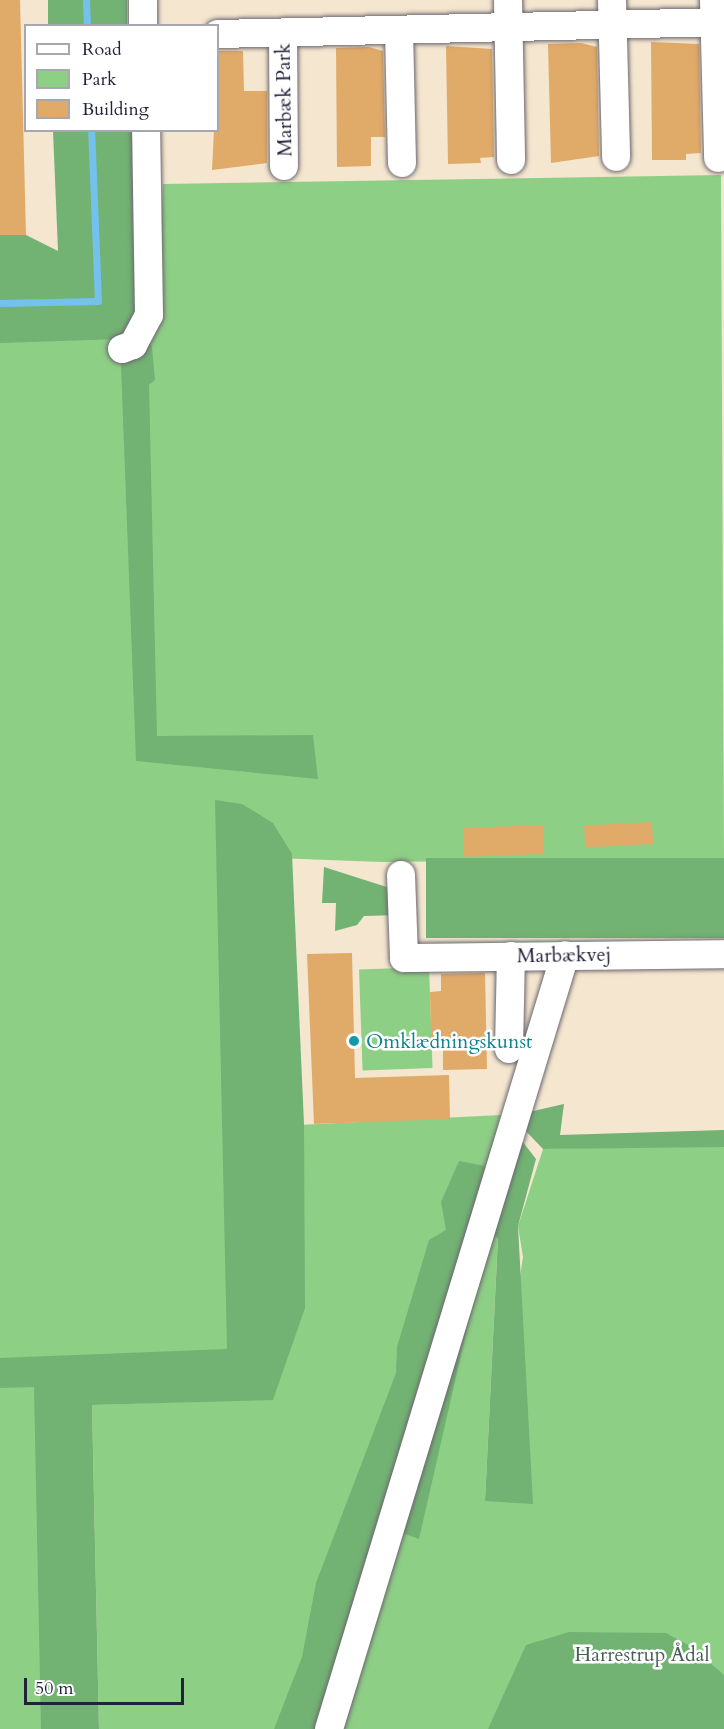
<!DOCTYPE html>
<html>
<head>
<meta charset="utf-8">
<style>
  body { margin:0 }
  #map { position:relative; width:724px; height:1729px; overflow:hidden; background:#f4e6cf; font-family:Cardo,serif }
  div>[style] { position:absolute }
  .green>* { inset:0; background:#8ecf86; transform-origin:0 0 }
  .forest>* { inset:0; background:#72b273; transform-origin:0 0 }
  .stream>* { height:7px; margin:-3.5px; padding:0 3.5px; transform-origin:3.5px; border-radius:3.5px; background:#74c1ee }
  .building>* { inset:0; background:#e0aa69; transform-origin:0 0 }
  .roads { filter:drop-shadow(0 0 2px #6c676f) drop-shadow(0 0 2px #6c676f) }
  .minor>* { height:28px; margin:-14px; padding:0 14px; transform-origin:14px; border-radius:14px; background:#fff }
  .dots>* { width:16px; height:16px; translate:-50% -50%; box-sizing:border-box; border:3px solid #fff; border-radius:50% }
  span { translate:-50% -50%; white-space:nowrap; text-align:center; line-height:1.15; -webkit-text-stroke:5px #fff; paint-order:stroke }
  .street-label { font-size:20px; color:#22223b }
  .culture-label { font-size:20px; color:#0d838f }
  .left { translate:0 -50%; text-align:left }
  .park-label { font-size:20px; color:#485f55 }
  .legend { position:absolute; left:24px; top:24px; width:195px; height:108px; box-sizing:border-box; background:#fff; border:2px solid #a7a7b1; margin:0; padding:8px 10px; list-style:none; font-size:18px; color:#22223b }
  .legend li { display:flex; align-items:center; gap:12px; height:30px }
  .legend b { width:30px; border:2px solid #a7a7b1 }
  .scale { position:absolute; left:24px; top:1678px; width:160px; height:27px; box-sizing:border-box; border:3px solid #22223b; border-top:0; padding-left:8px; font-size:18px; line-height:21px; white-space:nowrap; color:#22223b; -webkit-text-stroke:4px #fff; paint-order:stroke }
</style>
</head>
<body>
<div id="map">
  <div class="green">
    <i style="clip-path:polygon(721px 175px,724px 858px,382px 862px,218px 856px,236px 1373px,87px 1384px,86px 1729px,0 1729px,0 329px,156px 323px,163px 184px)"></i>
    <i style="left:429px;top:967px;width:101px;height:70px;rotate:88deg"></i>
    <i style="clip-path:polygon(501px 1115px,383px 1526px,482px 1229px,498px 1237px,485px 1501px,523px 1257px,518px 1226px,543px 1149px,724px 1145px,724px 1729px,99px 1729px,92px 1405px,273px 1399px,278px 1126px)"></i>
  </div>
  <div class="forest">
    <i style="left:48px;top:0;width:79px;height:25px"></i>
    <i style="clip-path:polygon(53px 131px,136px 131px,141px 327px,152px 347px,155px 380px,149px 385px,157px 736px,313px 735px,318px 779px,136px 761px,120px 339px,0 343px,0 235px,26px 235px,58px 251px)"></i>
    <i style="clip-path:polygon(215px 800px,242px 804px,273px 823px,292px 854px,304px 1124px,305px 1308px,273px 1400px,92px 1405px,99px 1729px,41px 1729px,34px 1387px,0 1388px,0 1358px,227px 1349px)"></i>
    <i style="left:724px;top:858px;width:80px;height:298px;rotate:90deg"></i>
    <i style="clip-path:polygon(324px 867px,393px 889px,399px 915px,364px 916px,357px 925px,335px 931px,336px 903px,322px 903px)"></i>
    <i style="clip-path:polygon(564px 1104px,560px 1135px,724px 1130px,724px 1147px,543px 1149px,523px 1128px,529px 1112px)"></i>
    <i style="clip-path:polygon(519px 1137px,536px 1159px,518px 1226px,533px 1504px,485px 1501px,498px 1238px,489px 1232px)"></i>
    <i style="clip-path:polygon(459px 1161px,496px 1168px,482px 1263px,419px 1539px,385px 1527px,326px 1729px,274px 1729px,302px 1657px,316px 1583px,396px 1373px,397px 1347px,429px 1240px,446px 1230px,441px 1202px)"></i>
    <i style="clip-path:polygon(569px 1632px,666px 1633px,692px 1647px,724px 1675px,724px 1729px,488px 1729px,526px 1645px)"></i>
  </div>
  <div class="stream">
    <i style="left:86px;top:0;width:26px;rotate:88deg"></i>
    <i style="left:0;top:303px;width:98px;rotate:-1.2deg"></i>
    <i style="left:98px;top:301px;width:171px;rotate:-92.3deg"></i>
  </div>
  <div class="building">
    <i style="clip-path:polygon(0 0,20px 0,26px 235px,0 235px)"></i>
    <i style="clip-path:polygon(651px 42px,699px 44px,701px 153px,686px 154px,686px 160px,652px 160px)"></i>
    <i style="clip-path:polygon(581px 43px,597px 47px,599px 156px,551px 163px,548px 44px)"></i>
    <i style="clip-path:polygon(446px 46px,492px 49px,494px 157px,480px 158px,481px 163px,448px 164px)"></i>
    <i style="clip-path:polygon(369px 47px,383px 51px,385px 137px,371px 137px,371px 166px,337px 167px,336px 48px)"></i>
    <i style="clip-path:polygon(218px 51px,243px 51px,244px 91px,267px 91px,267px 163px,212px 170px)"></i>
    <i style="left:652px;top:822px;width:22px;height:68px;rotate:87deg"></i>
    <i style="left:543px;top:825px;width:29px;height:80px;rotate:88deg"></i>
    <i style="clip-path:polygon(352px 953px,355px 1078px,449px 1075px,450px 1119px,314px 1124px,307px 954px)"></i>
    <i style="clip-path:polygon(485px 973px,487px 1069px,443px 1070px,443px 1037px,431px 1037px,430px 992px,441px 991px,441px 974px)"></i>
  </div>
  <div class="roads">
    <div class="minor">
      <i style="left:143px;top:0;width:26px;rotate:90deg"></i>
      <i style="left:508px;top:0;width:160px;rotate:88.9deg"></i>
      <i style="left:612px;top:0;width:157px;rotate:88.5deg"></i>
      <i style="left:714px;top:0;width:158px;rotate:88.5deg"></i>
      <i style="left:399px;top:30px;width:133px;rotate:88.7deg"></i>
      <i style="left:283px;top:33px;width:133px;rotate:89.6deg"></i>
      <i style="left:218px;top:34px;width:506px;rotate:-1.36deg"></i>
      <i style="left:122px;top:349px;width:12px;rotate:-20deg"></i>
      <i style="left:133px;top:345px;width:34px;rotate:-62deg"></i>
      <i style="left:149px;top:315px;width:185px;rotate:-90.9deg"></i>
      <i style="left:401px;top:875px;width:83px;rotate:87.9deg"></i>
      <i style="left:404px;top:958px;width:320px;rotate:-0.7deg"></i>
      <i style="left:509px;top:1049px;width:93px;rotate:-88.8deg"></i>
      <i style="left:329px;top:1729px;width:809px;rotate:-73.04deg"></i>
    </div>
  </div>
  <div class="dots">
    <i style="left:354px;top:1041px;background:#0f9aa8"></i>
  </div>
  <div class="street-label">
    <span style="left:284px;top:100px;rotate:-91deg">Marbæk Park</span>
    <span style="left:564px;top:955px;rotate:-1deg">Marbækvej</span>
  </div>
  <div class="culture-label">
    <span class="left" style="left:366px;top:1041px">Omklædningskunst</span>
  </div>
  <div class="park-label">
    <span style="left:642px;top:1654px">Harrestrup Ådal</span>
  </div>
  <ul class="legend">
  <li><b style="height:8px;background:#fff"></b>Road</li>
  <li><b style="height:16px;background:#8ecf86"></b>Park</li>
  <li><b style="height:16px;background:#e0aa69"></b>Building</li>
  </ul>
  <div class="scale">50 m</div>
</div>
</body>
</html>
